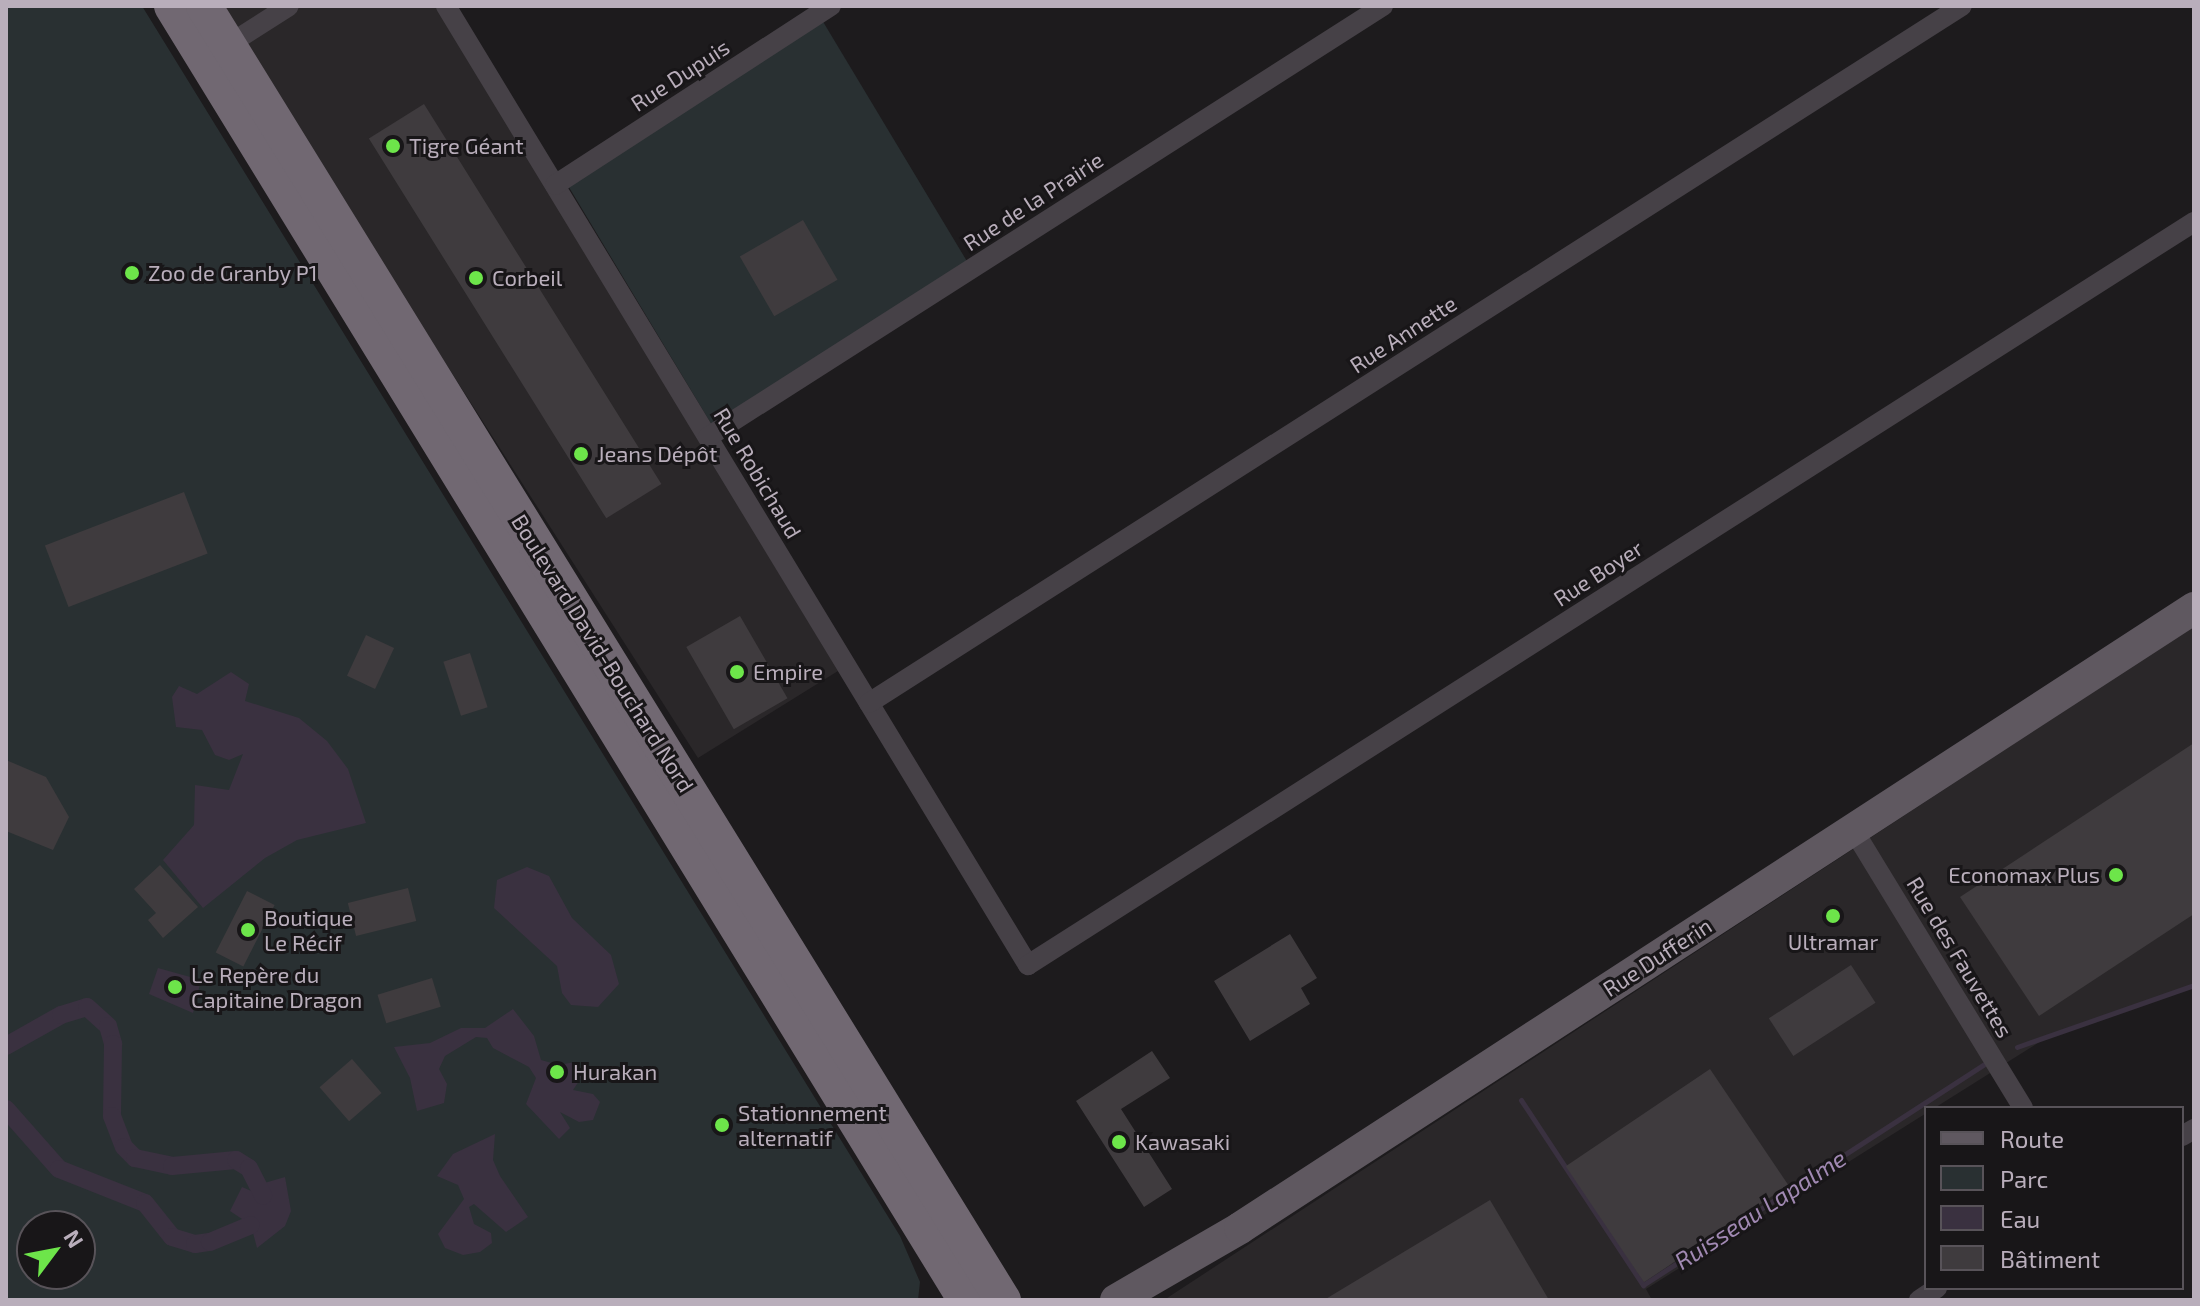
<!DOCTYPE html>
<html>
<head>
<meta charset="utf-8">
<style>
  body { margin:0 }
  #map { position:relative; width:2200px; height:1306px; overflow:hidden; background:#1d1b1d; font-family:"Exo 2",sans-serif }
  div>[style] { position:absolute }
  .built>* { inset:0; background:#2a2729 }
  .green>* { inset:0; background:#293032; transform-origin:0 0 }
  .water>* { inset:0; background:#3a3140 }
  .stream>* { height:5px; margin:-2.5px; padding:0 2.5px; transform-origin:2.5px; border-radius:2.5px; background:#3a3140 }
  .canal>* { height:18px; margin:-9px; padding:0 9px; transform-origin:9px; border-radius:9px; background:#3a3140 }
  .building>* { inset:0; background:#3f3b3e; transform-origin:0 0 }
  .street>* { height:20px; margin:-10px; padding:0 10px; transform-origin:10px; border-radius:10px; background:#464147 }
  .primary>* { height:32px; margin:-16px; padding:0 16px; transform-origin:16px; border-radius:16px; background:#5f5860 }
  .highway>* { height:36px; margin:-18px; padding:0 18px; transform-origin:18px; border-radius:18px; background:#716872 }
  .dots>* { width:22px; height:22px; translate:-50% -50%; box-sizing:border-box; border:4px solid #181618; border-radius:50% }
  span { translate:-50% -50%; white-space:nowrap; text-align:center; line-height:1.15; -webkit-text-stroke:6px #181618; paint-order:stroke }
  .street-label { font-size:22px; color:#b9aebb }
  .poi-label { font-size:22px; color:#b9aebb }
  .left { translate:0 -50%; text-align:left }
  .right { translate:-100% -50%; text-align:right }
  .water-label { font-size:24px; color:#a189b3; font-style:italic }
  .frame { position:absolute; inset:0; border:8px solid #b9aebb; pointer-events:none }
  .legend { position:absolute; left:1924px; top:1106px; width:260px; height:184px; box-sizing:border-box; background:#181618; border:2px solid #585359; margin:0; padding:10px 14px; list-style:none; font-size:24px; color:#b9aebb }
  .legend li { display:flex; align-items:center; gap:16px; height:40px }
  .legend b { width:40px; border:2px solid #585359 }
  .north { position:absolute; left:16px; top:1210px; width:80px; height:80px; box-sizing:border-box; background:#181618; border:2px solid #585359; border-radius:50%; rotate:58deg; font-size:22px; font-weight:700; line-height:32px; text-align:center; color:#b9aebb }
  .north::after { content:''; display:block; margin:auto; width:28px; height:36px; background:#6de54a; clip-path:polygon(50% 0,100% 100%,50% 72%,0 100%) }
</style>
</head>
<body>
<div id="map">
  <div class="built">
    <i style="clip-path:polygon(217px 6px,438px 6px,838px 671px,698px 758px)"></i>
    <i style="clip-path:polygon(2194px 626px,2194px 984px,2054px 1033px,1646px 1289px,1652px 1300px,1164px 1300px)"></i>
  </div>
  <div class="green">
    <i style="clip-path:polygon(evenodd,6px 6px,142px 6px,900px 1236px,920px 1282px,918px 1300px,6px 1300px,6px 6px,32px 1226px,80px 1226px,80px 1274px,32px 1274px,32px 1226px)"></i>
    <i style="left:819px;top:15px;width:305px;height:303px;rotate:59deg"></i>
  </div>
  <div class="water">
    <i style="clip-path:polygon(231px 672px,249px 684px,245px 701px,299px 718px,327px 741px,348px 769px,366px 823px,297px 840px,265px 858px,203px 908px,163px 860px,194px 825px,195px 785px,229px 790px,243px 754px,229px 760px,215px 755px,202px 730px,176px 727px,172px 697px,179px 686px,197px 694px)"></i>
    <i style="clip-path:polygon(527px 867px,549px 876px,572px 918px,611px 955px,619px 984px,598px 1007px,571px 1005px,562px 993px,557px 966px,494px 908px,497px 880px)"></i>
    <i style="clip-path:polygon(158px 968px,201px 980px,193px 1013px,149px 994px)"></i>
    <i style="clip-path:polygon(513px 1009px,534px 1036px,541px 1060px,559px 1065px,575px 1062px,583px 1075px,573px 1090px,593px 1094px,600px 1102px,593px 1120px,579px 1122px,560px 1112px,570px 1128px,559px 1139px,526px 1104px,536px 1078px,529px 1067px,493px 1048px,487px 1038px,476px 1037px,445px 1056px,439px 1069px,447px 1084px,444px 1103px,417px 1111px,410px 1078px,394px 1047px,430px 1043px,461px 1028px,485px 1028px)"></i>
    <i style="clip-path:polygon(495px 1134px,493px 1160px,500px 1176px,528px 1217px,506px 1232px,474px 1204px,469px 1207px,474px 1224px,491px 1233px,492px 1243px,480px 1252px,463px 1255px,445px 1248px,438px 1234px,464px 1199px,458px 1185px,437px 1176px,453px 1154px)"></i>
    <i style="clip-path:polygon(285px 1177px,291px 1211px,285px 1226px,257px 1248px,251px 1225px,230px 1211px,242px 1187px,263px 1196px,261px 1184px)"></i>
  </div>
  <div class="stream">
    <i style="left:2017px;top:1047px;width:188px;rotate:-19.3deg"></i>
    <i style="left:1521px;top:1100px;width:222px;rotate:56.6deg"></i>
    <i style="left:1643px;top:1285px;width:406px;rotate:-32.9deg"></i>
  </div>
  <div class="canal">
    <i style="left:6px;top:1046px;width:63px;rotate:-29.4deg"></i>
    <i style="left:61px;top:1015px;width:27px;rotate:-17deg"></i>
    <i style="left:87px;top:1007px;width:28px;rotate:42deg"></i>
    <i style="left:108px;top:1026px;width:19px;rotate:74deg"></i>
    <i style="left:113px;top:1044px;width:72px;rotate:90.8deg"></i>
    <i style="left:112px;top:1116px;width:33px;rotate:69deg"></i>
    <i style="left:124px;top:1147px;width:16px;rotate:45deg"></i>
    <i style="left:135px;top:1158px;width:38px;rotate:12deg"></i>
    <i style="left:172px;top:1166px;width:64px;rotate:-5.4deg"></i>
    <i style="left:236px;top:1160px;width:15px;rotate:32deg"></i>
    <i style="left:249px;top:1168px;width:31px;rotate:63deg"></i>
    <i style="left:6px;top:1109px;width:80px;rotate:48.5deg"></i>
    <i style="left:59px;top:1169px;width:92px;rotate:21.6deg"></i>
    <i style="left:145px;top:1203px;width:43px;rotate:51.5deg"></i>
    <i style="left:172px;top:1237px;width:24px;rotate:17deg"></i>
    <i style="left:195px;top:1244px;width:15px;rotate:-8deg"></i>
    <i style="left:210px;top:1242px;width:44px;rotate:-22.5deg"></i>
  </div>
  <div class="building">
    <i style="left:424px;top:104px;width:448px;height:65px;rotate:58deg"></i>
    <i style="left:803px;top:220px;width:69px;height:73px;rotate:60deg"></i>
    <i style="left:184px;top:492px;width:66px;height:149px;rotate:69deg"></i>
    <i style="left:740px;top:616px;width:95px;height:62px;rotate:60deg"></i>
    <i style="left:366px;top:635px;width:31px;height:45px;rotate:25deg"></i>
    <i style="left:470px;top:653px;width:57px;height:28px;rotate:72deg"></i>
    <i style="clip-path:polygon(2194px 743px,2194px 914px,2039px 1016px,1960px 897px)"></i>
    <i style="clip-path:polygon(6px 760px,46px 777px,69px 817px,53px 850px,6px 831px)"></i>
    <i style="clip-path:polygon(160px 865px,198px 907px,163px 938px,148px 920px,156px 913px,134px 889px)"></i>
    <i style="left:408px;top:888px;width:34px;height:62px;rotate:76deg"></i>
    <i style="left:247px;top:891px;width:31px;height:69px;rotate:27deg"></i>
    <i style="clip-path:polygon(1290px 934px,1317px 978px,1301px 988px,1310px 1004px,1250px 1041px,1214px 981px)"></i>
    <i style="left:1851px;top:965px;width:45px;height:98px;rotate:57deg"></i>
    <i style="left:432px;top:978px;width:30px;height:57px;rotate:73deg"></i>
    <i style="clip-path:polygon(1152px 1051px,1170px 1078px,1121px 1109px,1172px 1189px,1144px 1207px,1076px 1101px)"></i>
    <i style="left:352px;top:1059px;width:45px;height:43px;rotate:49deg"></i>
    <i style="left:1710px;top:1069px;width:140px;height:174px;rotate:56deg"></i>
    <i style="clip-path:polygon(1490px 1200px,1549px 1300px,1324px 1300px)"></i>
  </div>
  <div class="street">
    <i style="left:446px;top:6px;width:1122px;rotate:58.75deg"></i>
    <i style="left:1028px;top:965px;width:1383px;rotate:-32.51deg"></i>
    <i style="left:228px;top:45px;width:72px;rotate:-32.6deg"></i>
    <i style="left:555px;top:185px;width:329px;rotate:-33deg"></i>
    <i style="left:708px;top:437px;width:801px;rotate:-32.56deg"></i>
    <i style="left:869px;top:703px;width:1296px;rotate:-32.53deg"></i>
    <i style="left:1854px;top:831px;width:324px;rotate:58.6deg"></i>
    <i style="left:2182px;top:1136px;width:14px;rotate:-30deg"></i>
    <i style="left:1919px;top:1300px;width:22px;rotate:-34deg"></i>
  </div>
  <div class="primary">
    <i style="left:1116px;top:1300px;width:143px;rotate:-30.1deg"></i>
    <i style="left:1240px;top:1228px;width:1138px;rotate:-33.02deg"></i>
  </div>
  <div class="highway">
    <i style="left:172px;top:6px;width:1518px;rotate:58.47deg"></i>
    <i style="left:204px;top:6px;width:1521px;rotate:58.31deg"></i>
  </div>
  <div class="dots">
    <i style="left:393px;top:146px;background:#6de54a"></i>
    <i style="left:132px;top:273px;background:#6de54a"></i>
    <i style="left:476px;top:278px;background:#6de54a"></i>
    <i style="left:581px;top:454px;background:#6de54a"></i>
    <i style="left:737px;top:672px;background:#6de54a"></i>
    <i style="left:2116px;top:875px;background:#6de54a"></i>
    <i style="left:1833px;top:916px;background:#6de54a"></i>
    <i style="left:248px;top:930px;background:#6de54a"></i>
    <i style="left:175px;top:987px;background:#6de54a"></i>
    <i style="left:557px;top:1072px;background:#6de54a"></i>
    <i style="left:722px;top:1125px;background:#6de54a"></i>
    <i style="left:1119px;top:1142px;background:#6de54a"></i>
  </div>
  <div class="street-label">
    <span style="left:680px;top:75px;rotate:-33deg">Rue Dupuis</span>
    <span style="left:1033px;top:201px;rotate:-33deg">Rue de la Prairie</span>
    <span style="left:1403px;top:334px;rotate:-33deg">Rue Annette</span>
    <span style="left:758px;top:473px;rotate:59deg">Rue Robichaud</span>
    <span style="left:1598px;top:573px;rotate:-33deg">Rue Boyer</span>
    <span style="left:603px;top:653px;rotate:58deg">Boulevard David-Bouchard Nord</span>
    <span style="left:1657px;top:957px;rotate:-33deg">Rue Dufferin</span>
    <span style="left:1960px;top:957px;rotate:59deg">Rue des Fauvettes</span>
  </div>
  <div class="poi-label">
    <span class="left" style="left:409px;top:146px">Tigre Géant</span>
    <span class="left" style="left:148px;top:273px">Zoo de Granby P1</span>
    <span class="left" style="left:492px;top:278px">Corbeil</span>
    <span class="left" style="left:597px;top:454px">Jeans Dépôt</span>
    <span class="left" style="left:753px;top:672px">Empire</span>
    <span class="right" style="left:2100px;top:875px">Economax Plus</span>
    <span class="left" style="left:264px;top:930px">Boutique<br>Le Récif</span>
    <span style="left:1833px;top:942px">Ultramar</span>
    <span class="left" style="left:191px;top:987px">Le Repère du<br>Capitaine Dragon</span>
    <span class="left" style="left:573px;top:1072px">Hurakan</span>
    <span class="left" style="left:738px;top:1125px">Stationnement<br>alternatif</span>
    <span class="left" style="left:1135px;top:1142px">Kawasaki</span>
  </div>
  <div class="water-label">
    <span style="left:1760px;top:1209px;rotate:-33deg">Ruisseau Lapalme</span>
  </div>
  <div class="frame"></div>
  <ul class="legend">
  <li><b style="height:10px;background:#5f5860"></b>Route</li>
  <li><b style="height:22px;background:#293032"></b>Parc</li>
  <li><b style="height:22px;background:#3a3140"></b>Eau</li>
  <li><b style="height:22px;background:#3f3b3e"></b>Bâtiment</li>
  </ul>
  <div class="north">N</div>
</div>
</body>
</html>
